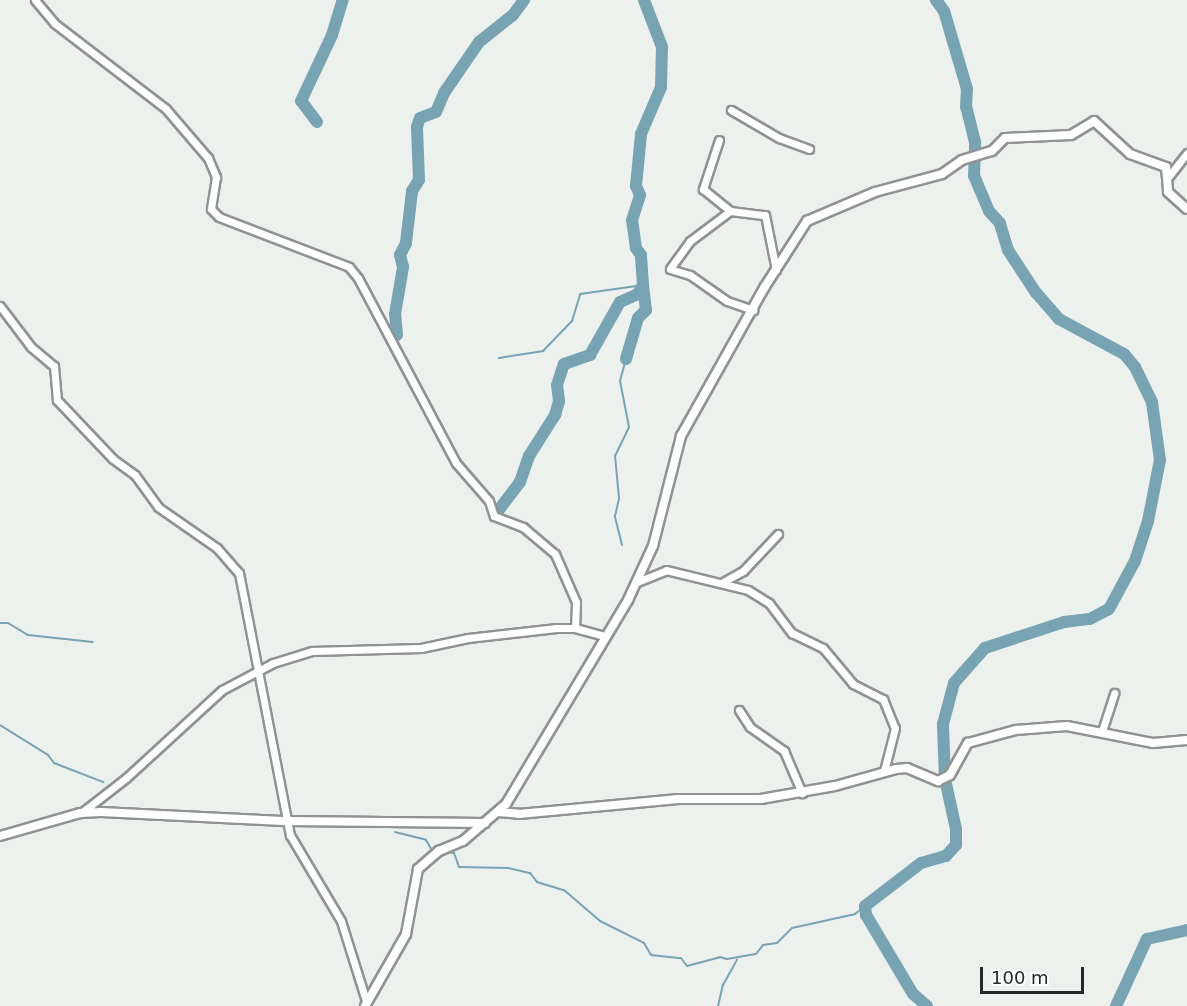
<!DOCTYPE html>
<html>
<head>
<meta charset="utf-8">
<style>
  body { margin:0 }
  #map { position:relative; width:1187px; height:1006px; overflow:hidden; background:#ecf1ee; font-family:"DejaVu Sans",sans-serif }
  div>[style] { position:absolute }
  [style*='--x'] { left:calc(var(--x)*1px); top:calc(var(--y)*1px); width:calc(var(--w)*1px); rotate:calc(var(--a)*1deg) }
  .stream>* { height:2px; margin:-1px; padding:0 1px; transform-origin:1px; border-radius:1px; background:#77a3b3 }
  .river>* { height:12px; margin:-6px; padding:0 6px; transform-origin:6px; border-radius:6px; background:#77a3b3 }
  .roads { filter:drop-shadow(2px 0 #8f9391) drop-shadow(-2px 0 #8f9391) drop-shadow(0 2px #8f9391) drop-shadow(0 -2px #8f9391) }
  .minor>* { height:7px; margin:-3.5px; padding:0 3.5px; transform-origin:3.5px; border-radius:3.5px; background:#fff }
  .tertiary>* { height:8px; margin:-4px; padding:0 4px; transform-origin:4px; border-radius:4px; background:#fff }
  span { translate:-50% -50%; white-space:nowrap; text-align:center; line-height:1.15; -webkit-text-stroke:4.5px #f9fefc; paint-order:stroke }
  .scale { position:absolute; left:980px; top:967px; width:104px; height:27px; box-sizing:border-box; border:3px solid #262726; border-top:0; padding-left:8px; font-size:18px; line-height:21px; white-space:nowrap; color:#262726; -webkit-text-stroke:4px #f9fefc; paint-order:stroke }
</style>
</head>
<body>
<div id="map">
  <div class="stream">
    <i style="--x:499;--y:358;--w:45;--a:-9"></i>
    <i style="--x:543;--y:351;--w:42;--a:-46"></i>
    <i style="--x:572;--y:321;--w:28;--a:-73"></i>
    <i style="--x:580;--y:294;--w:64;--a:-8.1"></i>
    <i style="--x:622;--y:545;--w:30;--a:-104"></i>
    <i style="--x:615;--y:516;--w:18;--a:-77"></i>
    <i style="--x:619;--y:498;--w:42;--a:-95.4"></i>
    <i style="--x:615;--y:456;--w:32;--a:-64"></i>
    <i style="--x:629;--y:427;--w:47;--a:-101.1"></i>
    <i style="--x:620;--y:381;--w:23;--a:-75"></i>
    <i style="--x:0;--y:623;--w:8;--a:0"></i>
    <i style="--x:8;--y:623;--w:23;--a:31"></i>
    <i style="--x:28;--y:635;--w:65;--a:6.1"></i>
    <i style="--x:0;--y:725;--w:57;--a:32"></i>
    <i style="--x:48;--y:755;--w:10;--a:53"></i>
    <i style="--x:54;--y:763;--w:53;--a:21.2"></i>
    <i style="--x:395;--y:832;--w:32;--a:14"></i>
    <i style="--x:426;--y:840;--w:14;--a:60"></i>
    <i style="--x:446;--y:852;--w:8;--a:7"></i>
    <i style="--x:454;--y:853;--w:15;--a:70"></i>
    <i style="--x:459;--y:867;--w:49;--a:1.2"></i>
    <i style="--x:508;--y:868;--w:23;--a:13"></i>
    <i style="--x:530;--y:873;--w:11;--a:52"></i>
    <i style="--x:537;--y:882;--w:28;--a:17"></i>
    <i style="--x:564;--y:890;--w:48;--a:40.7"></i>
    <i style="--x:600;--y:921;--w:49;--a:26.6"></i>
    <i style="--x:644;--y:943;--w:14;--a:60"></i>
    <i style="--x:651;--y:955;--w:30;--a:6"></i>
    <i style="--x:681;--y:958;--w:10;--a:53"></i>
    <i style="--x:687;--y:966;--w:34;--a:-15"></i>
    <i style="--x:720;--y:957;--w:7;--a:16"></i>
    <i style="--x:727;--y:959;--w:29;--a:-10"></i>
    <i style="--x:756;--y:954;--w:11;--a:-52"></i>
    <i style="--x:763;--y:945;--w:14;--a:-8"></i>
    <i style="--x:777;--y:943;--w:21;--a:-45"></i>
    <i style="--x:792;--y:928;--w:65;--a:-12.5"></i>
    <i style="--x:855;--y:914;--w:13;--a:-39"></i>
    <i style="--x:718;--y:1006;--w:22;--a:-77"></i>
    <i style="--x:723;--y:985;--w:29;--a:-61"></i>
  </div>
  <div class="river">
    <i style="--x:317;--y:122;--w:26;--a:-127"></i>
    <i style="--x:301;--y:101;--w:73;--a:-64.8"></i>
    <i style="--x:332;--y:35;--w:37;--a:-73"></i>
    <i style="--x:397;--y:335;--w:21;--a:-95"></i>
    <i style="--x:395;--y:314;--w:48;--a:-80.3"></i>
    <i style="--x:403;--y:267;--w:12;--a:-104"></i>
    <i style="--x:400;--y:255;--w:13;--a:-63"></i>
    <i style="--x:406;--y:243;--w:52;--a:-83.4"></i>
    <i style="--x:412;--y:191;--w:13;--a:-58"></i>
    <i style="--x:419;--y:180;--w:53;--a:-92.2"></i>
    <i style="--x:417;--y:127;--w:9;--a:-72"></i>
    <i style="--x:420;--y:118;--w:17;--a:-21"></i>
    <i style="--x:436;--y:112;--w:21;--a:-67"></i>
    <i style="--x:444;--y:93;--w:62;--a:-55.5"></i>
    <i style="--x:479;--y:42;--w:43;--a:-38.5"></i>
    <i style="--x:513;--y:15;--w:19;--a:-54"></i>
    <i style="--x:626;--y:359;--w:43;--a:-73.7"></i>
    <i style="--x:638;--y:318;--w:11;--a:-45"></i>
    <i style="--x:646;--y:310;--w:25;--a:-97"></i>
    <i style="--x:495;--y:515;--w:41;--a:-52.9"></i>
    <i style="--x:520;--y:482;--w:28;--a:-71"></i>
    <i style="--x:529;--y:456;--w:49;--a:-57.6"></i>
    <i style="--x:555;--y:415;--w:15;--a:-74"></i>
    <i style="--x:559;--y:401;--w:16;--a:-97"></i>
    <i style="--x:557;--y:385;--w:22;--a:-72"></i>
    <i style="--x:564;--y:364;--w:28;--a:-19"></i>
    <i style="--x:590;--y:355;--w:61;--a:-60.5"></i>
    <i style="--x:620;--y:302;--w:20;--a:-24"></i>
    <i style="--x:638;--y:294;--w:10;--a:-61"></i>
    <i style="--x:643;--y:285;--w:30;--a:-94"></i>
    <i style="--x:641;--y:255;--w:9;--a:-126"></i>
    <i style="--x:636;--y:248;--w:28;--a:-98"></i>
    <i style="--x:632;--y:220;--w:26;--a:-72"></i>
    <i style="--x:640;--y:195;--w:10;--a:-114"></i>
    <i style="--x:636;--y:186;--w:52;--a:-84.5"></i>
    <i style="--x:641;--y:134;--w:51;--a:-66.9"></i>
    <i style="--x:661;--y:87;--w:40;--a:-88.6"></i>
    <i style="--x:662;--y:47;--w:50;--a:-111"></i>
    <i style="--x:927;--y:1006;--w:18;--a:-139"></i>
    <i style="--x:913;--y:994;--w:92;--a:-120.7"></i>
    <i style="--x:866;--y:915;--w:9;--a:-96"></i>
    <i style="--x:865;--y:906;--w:71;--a:-37.5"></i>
    <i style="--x:921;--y:863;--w:26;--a:-16"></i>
    <i style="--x:946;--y:856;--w:15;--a:-48"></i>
    <i style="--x:956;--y:845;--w:16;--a:-90"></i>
    <i style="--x:956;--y:829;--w:51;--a:-102.4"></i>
    <i style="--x:945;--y:779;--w:55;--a:-92.1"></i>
    <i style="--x:943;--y:724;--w:42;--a:-75"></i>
    <i style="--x:954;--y:683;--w:47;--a:-48.5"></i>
    <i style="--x:985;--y:648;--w:83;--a:-18.2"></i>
    <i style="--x:1064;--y:622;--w:26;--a:-7"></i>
    <i style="--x:1090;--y:619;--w:21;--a:-28"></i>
    <i style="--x:1109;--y:609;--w:55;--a:-61.6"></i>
    <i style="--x:1135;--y:561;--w:42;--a:-72"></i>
    <i style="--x:1148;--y:521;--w:62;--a:-78.9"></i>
    <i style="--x:1160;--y:460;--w:59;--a:-97.9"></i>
    <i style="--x:1152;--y:402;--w:39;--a:-116"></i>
    <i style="--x:1135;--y:367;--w:17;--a:-130"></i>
    <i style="--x:1124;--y:354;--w:74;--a:-151.7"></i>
    <i style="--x:1059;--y:319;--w:35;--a:-131"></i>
    <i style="--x:1036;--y:293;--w:51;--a:-123.1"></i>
    <i style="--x:1008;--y:250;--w:28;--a:-107"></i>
    <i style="--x:1000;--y:223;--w:16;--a:-133"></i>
    <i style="--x:989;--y:211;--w:38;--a:-113"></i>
    <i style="--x:974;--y:176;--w:34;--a:-88"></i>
    <i style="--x:975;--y:142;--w:36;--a:-104"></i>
    <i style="--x:966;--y:107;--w:18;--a:-87"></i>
    <i style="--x:967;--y:89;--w:81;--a:-106.4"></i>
    <i style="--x:944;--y:11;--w:14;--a:-126"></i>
    <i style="--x:1116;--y:1006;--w:74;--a:-65.2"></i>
    <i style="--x:1147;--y:939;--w:41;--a:-12.7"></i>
  </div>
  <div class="roads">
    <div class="minor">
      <i style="--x:35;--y:0;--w:30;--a:50"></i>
      <i style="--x:54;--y:23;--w:141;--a:37.5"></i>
      <i style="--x:166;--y:109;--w:65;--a:49.4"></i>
      <i style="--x:208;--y:158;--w:21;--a:67"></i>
      <i style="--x:216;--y:177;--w:32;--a:99"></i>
      <i style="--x:211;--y:209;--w:11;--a:45"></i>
      <i style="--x:219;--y:217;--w:139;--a:21"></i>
      <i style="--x:349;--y:267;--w:14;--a:51"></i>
      <i style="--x:358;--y:278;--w:209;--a:62.1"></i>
      <i style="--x:456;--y:463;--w:50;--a:49"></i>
      <i style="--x:489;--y:501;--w:16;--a:72"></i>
      <i style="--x:494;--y:516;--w:31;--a:21"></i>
      <i style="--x:523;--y:527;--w:42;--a:40.2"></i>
      <i style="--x:555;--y:554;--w:52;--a:66.4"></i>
      <i style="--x:576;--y:602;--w:26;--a:92"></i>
      <i style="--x:731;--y:110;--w:56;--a:30.3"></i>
      <i style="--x:779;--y:138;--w:32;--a:20"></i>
      <i style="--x:719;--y:140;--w:52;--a:108.1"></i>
      <i style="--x:703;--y:189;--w:35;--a:39"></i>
      <i style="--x:730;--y:211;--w:35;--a:7"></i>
      <i style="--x:765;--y:215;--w:56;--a:78.7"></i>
      <i style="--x:1169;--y:176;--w:29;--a:-52"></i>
      <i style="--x:730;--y:211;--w:50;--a:143.1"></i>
      <i style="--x:690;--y:241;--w:34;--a:126"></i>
      <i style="--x:670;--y:269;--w:21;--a:17"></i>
      <i style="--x:690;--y:275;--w:45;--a:35.1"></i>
      <i style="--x:727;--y:301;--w:28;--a:19"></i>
      <i style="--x:0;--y:306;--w:51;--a:52.9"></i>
      <i style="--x:31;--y:347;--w:30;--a:40"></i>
      <i style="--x:54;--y:366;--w:34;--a:85"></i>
      <i style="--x:57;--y:400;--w:81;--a:46.5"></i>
      <i style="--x:113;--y:459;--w:27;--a:36"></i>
      <i style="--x:135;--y:475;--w:39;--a:54"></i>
      <i style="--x:158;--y:507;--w:72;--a:34.8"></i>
      <i style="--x:217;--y:548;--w:33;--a:49"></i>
      <i style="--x:239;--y:573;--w:267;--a:79"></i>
      <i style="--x:290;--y:835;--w:100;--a:59.3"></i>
      <i style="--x:341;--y:921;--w:84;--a:72.6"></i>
      <i style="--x:637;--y:582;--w:31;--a:-22"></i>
      <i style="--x:666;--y:570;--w:84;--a:13.7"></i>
      <i style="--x:748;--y:590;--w:25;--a:32"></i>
      <i style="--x:769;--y:603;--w:38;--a:53"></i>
      <i style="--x:792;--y:633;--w:34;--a:26"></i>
      <i style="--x:823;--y:648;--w:47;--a:50.2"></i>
      <i style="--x:853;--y:684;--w:34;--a:27"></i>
      <i style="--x:883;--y:699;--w:31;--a:68"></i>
      <i style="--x:895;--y:728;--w:44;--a:104.3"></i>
      <i style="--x:723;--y:582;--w:23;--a:-29"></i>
      <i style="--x:743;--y:571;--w:51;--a:-46.6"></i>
      <i style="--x:739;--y:710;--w:20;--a:57"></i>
      <i style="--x:750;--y:727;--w:42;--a:35.2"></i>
      <i style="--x:784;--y:751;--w:46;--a:66.8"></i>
      <i style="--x:1102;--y:731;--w:40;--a:-72"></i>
      <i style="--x:81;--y:813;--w:57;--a:-37.9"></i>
      <i style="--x:126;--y:778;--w:130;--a:-42.5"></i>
      <i style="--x:222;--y:690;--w:58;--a:-27.9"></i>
      <i style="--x:273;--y:663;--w:41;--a:-17.1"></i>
      <i style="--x:312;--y:651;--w:109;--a:-1.6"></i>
      <i style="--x:421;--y:648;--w:48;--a:-12"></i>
      <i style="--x:468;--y:638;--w:89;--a:-6.5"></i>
      <i style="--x:556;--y:628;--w:19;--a:0"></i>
      <i style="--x:575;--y:628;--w:31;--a:15"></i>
    </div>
    <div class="tertiary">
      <i style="--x:498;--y:812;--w:21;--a:5"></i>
      <i style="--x:519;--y:814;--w:160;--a:-5.4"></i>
      <i style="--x:678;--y:799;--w:83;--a:0"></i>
      <i style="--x:761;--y:799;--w:75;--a:-10"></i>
      <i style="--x:835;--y:786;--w:63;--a:-15.6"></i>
      <i style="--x:896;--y:769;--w:11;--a:-5"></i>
      <i style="--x:907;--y:768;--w:34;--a:23"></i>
      <i style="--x:938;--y:781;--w:13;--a:-27"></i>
      <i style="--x:950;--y:775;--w:37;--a:-61"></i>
      <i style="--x:968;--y:743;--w:50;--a:-15.2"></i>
      <i style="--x:1016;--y:730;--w:51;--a:-4.5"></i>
      <i style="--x:1067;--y:726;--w:88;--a:11.2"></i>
      <i style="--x:1153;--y:743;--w:34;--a:-5"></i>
      <i style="--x:0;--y:836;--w:83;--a:-16"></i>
      <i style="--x:80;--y:813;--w:21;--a:-3"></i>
      <i style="--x:101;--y:812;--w:187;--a:2.8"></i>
      <i style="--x:288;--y:821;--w:197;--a:0.6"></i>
      <i style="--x:365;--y:1006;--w:83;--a:-60.3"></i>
      <i style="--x:406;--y:934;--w:66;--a:-79.5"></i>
      <i style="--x:418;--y:869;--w:28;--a:-41"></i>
      <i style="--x:439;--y:851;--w:26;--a:-23"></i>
      <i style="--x:463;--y:841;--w:57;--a:-40.7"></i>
      <i style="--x:506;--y:804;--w:238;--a:-59.1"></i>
      <i style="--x:628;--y:600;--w:60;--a:-65.2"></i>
      <i style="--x:653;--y:546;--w:114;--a:-75.7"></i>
      <i style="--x:681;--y:436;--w:170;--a:-60.7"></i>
      <i style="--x:764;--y:288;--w:80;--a:-57.3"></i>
      <i style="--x:807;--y:221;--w:74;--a:-23.1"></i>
      <i style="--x:875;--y:192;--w:69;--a:-15"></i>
      <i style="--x:942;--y:174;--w:24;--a:-35"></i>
      <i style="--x:962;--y:160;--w:31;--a:-17"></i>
      <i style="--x:992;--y:151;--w:18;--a:-45"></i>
      <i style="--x:1005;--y:138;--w:66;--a:-2.6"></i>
      <i style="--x:1071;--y:135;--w:27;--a:-31"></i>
      <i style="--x:1094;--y:121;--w:49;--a:42.5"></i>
      <i style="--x:1130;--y:154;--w:38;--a:20"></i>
      <i style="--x:1166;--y:167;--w:25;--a:85"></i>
      <i style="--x:1168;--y:192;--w:25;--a:42"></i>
    </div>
  </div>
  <div class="scale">100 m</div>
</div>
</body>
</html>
